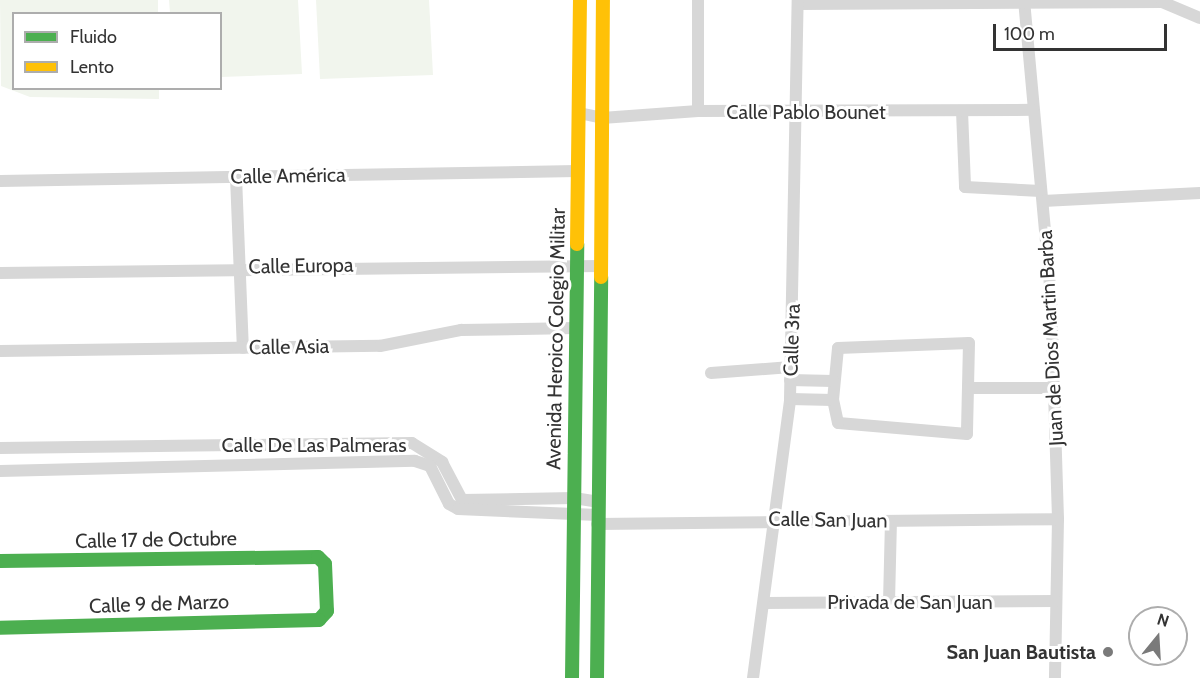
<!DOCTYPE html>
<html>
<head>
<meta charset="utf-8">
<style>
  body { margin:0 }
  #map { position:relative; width:1200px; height:678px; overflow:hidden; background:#fff; font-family:Cabin,sans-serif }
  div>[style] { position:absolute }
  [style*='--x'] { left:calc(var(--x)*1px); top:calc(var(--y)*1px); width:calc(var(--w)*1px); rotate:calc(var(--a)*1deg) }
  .green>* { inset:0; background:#f1f5ed }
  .street>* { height:12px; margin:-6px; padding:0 6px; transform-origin:6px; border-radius:6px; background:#d7d7d7 }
  .fast>* { height:14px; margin:-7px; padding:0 7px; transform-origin:7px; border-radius:7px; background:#4caf50 }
  .slow>* { height:14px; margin:-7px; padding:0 7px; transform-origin:7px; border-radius:7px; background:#ffc107 }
  .dots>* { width:16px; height:16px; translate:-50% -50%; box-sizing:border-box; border:3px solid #fff; border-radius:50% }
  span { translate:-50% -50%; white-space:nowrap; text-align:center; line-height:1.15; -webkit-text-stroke:6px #fff; paint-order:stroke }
  .street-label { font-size:20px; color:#333 }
  .poi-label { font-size:20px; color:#333; font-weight:700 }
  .right { translate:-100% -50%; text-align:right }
  .legend { position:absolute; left:12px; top:12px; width:210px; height:78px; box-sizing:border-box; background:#fff; border:2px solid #adadad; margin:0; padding:8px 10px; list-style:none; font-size:18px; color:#333 }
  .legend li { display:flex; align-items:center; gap:12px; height:30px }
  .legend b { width:30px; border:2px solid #adadad }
  .north { position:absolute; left:1128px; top:606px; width:60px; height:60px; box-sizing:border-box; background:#fff; border:2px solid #adadad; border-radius:50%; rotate:18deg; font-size:16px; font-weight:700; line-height:24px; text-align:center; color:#333 }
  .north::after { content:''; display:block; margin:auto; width:21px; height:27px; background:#7a7a7a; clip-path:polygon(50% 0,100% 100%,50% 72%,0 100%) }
  .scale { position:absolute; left:993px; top:24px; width:174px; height:27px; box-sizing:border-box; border:3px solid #333; border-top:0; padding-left:8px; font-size:18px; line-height:21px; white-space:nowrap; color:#333; -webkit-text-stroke:4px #fff; paint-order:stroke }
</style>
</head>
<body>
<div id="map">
  <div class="green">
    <i style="clip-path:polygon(0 0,158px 0,158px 13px,14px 14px,14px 88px,159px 89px,159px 99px,30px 97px,1px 86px)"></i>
    <i style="clip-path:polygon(169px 0,298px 0,302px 74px,221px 77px,220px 14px,170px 13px)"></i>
    <i style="clip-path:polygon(316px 0,429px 0,433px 75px,320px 79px)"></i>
  </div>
  <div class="street">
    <i style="--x:1024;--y:0;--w:297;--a:84.8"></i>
    <i style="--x:1051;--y:296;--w:223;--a:88.2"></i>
    <i style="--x:1058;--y:519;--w:159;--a:91.1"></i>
    <i style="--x:798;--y:4;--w:364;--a:-0.3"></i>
    <i style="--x:1162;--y:2;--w:41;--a:22.8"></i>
    <i style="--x:698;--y:111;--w:111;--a:-90"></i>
    <i style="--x:962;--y:111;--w:76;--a:87.7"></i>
    <i style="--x:965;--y:187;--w:76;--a:3"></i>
    <i style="--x:579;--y:113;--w:24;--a:12"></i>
    <i style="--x:602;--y:118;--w:96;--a:-4.2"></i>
    <i style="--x:698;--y:111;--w:335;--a:-0.2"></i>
    <i style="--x:236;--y:177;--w:171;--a:87.7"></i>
    <i style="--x:0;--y:181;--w:577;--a:-0.99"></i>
    <i style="--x:1043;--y:201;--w:157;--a:-2.9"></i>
    <i style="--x:0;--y:273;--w:601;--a:-0.67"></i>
    <i style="--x:969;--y:343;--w:91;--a:91.3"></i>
    <i style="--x:967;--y:434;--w:129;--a:-175.1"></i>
    <i style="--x:838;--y:423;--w:24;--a:-102"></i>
    <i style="--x:833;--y:400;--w:52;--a:-84.5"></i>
    <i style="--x:838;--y:348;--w:131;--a:-2.2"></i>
    <i style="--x:0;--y:351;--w:380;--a:-0.8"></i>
    <i style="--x:380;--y:346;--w:83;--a:-11.2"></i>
    <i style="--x:461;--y:330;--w:115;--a:-1"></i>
    <i style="--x:711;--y:373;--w:80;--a:-4.3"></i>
    <i style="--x:790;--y:380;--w:43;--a:1.3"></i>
    <i style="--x:968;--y:388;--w:86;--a:0"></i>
    <i style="--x:790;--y:399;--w:43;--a:1.3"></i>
    <i style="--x:0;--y:448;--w:412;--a:-0.7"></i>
    <i style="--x:412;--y:443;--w:36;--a:32"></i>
    <i style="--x:442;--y:462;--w:43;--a:62.2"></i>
    <i style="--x:462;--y:500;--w:112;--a:-1"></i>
    <i style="--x:574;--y:498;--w:24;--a:9"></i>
    <i style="--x:0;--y:471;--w:415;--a:-1.4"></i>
    <i style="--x:415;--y:461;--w:16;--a:18"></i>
    <i style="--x:430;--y:466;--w:42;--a:63.4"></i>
    <i style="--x:449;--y:504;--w:10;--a:29"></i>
    <i style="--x:458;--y:509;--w:140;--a:2.5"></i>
    <i style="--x:597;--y:524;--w:461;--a:-0.6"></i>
    <i style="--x:889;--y:602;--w:81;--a:-88.6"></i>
    <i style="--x:764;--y:603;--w:292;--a:-0.4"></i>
    <i style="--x:753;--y:678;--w:281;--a:-82.4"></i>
    <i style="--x:790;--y:399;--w:399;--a:-88.9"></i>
  </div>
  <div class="fast">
    <i style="--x:0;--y:561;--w:318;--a:-0.7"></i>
    <i style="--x:318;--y:557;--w:10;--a:45"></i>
    <i style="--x:325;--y:564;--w:47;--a:87.6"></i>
    <i style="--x:327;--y:611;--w:12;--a:132"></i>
    <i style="--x:319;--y:620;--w:319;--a:178.6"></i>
    <i style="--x:572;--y:678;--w:434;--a:-89.3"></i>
    <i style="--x:597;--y:678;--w:401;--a:-89.4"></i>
  </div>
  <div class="slow">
    <i style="--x:577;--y:244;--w:244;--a:-89.3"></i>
    <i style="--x:601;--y:277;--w:277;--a:-89.6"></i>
  </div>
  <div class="dots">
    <i style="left:1108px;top:652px;background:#7a7a7a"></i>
  </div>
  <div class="street-label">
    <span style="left:806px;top:112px">Calle Pablo Bounet</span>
    <span style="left:288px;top:176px;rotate:-1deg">Calle América</span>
    <span style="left:301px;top:266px;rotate:-1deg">Calle Europa</span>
    <span style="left:1051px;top:338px;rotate:-93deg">Juan de Dios Martin Barba</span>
    <span style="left:556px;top:339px;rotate:-89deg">Avenida Heroico Colegio Militar</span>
    <span style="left:792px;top:340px;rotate:-88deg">Calle 3ra</span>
    <span style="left:289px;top:347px;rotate:-1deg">Calle Asia</span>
    <span style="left:314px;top:445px">Calle De Las Palmeras</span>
    <span style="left:828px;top:520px;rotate:1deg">Calle San Juan</span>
    <span style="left:156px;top:540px;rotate:-1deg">Calle 17 de Octubre</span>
    <span style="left:910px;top:602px">Privada de San Juan</span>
    <span style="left:159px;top:604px;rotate:-2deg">Calle 9 de Marzo</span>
  </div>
  <div class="poi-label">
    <span class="right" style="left:1096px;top:652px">San Juan Bautista</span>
  </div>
  <ul class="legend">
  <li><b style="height:8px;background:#4caf50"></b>Fluido</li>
  <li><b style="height:8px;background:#ffc107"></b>Lento</li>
  </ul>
  <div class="north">N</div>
  <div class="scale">100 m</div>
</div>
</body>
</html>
